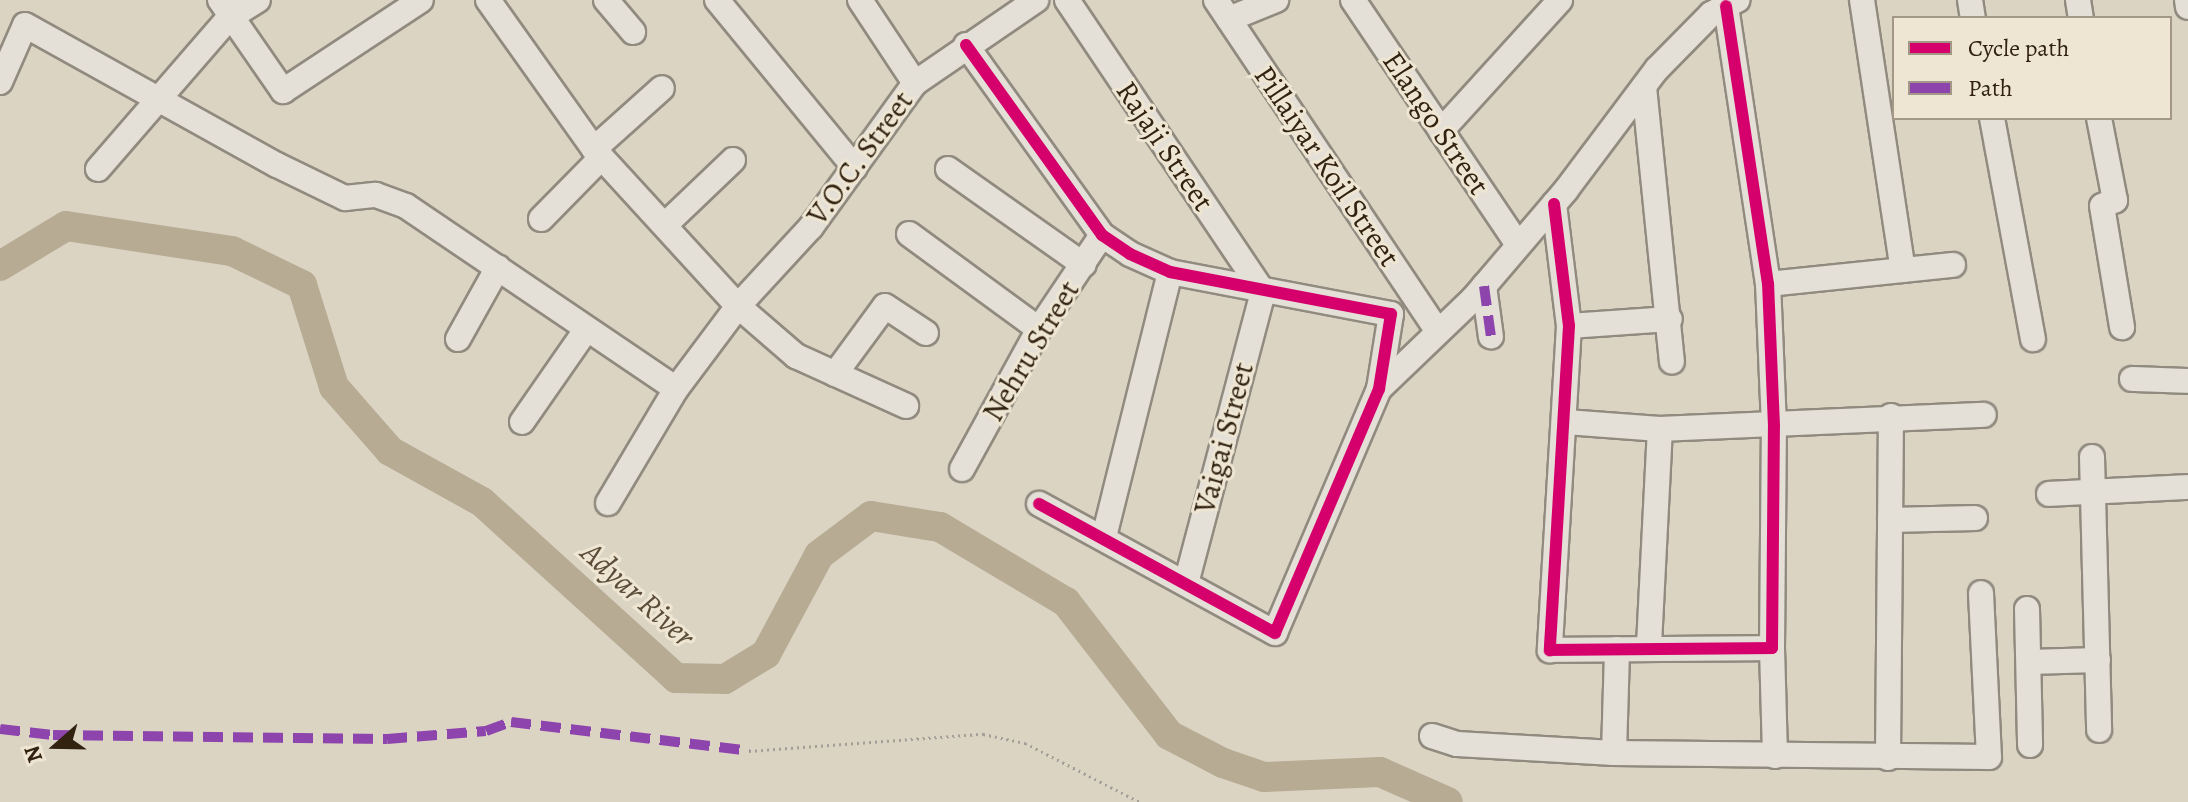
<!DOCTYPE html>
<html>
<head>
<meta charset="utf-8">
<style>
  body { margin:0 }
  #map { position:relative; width:2188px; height:802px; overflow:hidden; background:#dbd4c3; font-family:Alegreya,serif }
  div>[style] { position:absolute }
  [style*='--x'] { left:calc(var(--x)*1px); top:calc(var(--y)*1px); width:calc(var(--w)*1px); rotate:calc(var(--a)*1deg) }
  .river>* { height:30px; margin:-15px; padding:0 15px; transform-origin:15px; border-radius:15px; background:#b7ab94 }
  .path>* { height:3px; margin-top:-1.5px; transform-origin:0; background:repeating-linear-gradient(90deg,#a39e97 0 2px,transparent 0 6px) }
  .roads { filter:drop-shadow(2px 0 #908a7f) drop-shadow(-2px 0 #908a7f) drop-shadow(0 2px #908a7f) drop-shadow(0 -2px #908a7f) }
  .minor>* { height:24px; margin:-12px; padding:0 12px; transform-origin:12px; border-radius:12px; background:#e4e0d7 }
  .quiet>* { height:10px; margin-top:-5px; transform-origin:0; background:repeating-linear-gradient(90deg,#8e44ad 0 20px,transparent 0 30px) }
  .cycleway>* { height:12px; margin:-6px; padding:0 6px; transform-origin:6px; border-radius:6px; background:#d6006c }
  span { translate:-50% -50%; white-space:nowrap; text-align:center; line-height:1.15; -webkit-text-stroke:6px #eee6d2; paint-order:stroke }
  .street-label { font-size:30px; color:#322311 }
  .water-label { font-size:32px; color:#5b4d38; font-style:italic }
  .legend { position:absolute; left:1892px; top:16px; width:280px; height:104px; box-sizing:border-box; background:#eee6d2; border:2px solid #a39885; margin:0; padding:10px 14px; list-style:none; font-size:24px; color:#322311 }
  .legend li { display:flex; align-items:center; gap:16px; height:40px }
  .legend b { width:40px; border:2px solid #a39885 }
  .north { position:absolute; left:16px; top:706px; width:80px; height:80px; -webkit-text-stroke:6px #eee6d2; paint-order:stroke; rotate:250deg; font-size:22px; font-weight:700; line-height:32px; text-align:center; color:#322311 }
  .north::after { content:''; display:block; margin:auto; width:28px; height:36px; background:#322311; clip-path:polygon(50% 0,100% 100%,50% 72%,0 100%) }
</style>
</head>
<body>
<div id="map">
  <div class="river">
    <i style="--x:0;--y:266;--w:77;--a:-31.2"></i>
    <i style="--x:66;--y:226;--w:168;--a:8.6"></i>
    <i style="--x:232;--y:251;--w:78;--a:25.9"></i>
    <i style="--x:302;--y:285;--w:107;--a:72.6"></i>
    <i style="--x:334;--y:387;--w:85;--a:48.8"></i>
    <i style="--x:390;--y:451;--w:105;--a:29"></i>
    <i style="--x:482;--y:502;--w:262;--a:42.2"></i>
    <i style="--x:676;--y:678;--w:49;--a:1.2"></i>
    <i style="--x:725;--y:679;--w:48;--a:-31.4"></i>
    <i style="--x:766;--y:654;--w:112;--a:-61.8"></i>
    <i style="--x:819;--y:555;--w:65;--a:-36.9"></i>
    <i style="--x:871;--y:516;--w:70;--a:9.1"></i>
    <i style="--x:940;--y:527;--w:147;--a:30.8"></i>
    <i style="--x:1066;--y:602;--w:168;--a:52.2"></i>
    <i style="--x:1169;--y:735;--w:61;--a:27.4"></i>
    <i style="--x:1223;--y:763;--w:43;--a:18.9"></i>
    <i style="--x:1264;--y:777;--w:116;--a:-2.5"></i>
    <i style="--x:1380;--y:772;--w:74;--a:23.8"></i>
  </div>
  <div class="path">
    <i style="--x:749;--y:751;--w:235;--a:-4.2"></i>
    <i style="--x:983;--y:734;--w:43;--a:12.1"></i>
    <i style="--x:1025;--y:743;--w:129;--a:27.2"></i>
  </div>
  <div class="roads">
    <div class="minor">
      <i style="--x:220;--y:0;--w:111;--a:55.3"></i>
      <i style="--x:283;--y:91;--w:165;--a:-33.4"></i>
      <i style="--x:488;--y:0;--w:183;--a:54.6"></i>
      <i style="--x:594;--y:149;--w:213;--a:47.5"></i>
      <i style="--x:738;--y:306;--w:77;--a:40.8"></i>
      <i style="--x:796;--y:356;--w:121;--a:24.4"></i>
      <i style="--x:606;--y:0;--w:42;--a:49.8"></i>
      <i style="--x:717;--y:0;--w:217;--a:50.6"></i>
      <i style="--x:860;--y:0;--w:100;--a:56.5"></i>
      <i style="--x:1067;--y:0;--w:352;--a:56.1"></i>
      <i style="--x:1263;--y:292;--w:301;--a:104.8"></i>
      <i style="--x:1216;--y:0;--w:399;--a:56.2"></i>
      <i style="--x:1353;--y:0;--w:295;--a:56"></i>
      <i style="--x:1862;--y:0;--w:273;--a:81.4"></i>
      <i style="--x:1970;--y:0;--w:18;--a:81"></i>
      <i style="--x:2078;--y:0;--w:18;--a:81"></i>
      <i style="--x:2187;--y:0;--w:7;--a:82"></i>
      <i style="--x:1229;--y:19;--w:51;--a:-22"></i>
      <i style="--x:966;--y:45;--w:234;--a:54.4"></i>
      <i style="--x:1102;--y:235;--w:34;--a:34"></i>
      <i style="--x:1130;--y:254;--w:44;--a:24.2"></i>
      <i style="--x:1170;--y:272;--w:225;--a:10.8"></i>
      <i style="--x:1391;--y:314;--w:76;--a:99.1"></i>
      <i style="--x:1379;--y:389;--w:265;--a:113.1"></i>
      <i style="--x:1275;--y:633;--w:269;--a:-151.3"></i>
      <i style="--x:0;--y:82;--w:62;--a:-66.3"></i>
      <i style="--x:25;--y:25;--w:288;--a:29.1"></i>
      <i style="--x:277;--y:165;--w:76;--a:25.9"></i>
      <i style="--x:345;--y:198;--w:31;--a:-6"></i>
      <i style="--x:376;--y:195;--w:32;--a:20"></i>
      <i style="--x:406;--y:206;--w:326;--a:34.1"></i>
      <i style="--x:1644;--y:87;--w:276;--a:84.2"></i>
      <i style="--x:1992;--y:118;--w:225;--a:79.5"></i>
      <i style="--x:2099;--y:118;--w:84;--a:79"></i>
      <i style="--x:2115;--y:200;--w:14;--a:155"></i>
      <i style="--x:2102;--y:206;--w:123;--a:80.6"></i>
      <i style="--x:1441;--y:131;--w:177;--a:-47.7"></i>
      <i style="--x:594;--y:149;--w:91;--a:-41.9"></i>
      <i style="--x:98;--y:169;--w:200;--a:-49.1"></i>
      <i style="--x:229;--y:18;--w:34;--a:-32"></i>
      <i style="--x:948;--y:169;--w:166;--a:35.2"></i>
      <i style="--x:1554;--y:204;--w:123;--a:83"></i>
      <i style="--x:1569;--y:326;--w:325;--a:93.4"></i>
      <i style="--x:1550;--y:650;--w:222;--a:-0.5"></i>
      <i style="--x:1772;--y:648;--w:222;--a:-89.5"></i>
      <i style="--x:1774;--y:426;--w:142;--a:-92.4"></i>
      <i style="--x:1768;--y:284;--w:281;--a:-98.6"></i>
      <i style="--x:541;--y:219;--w:86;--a:-45.5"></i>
      <i style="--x:665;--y:225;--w:94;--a:-43.7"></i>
      <i style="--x:909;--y:234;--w:161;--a:36.2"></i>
      <i style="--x:1768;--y:284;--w:186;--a:-5.9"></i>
      <i style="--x:1484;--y:286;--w:51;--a:82.2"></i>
      <i style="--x:1569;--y:326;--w:101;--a:-4"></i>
      <i style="--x:458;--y:339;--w:82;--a:-60.9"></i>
      <i style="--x:835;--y:374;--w:84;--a:-53.7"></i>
      <i style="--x:885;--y:306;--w:49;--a:33.4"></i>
      <i style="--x:2132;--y:379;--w:56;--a:2"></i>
      <i style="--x:1379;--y:389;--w:130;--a:-43.8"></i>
      <i style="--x:1473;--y:299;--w:143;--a:-49.5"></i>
      <i style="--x:1566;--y:190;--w:151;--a:-53.1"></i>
      <i style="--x:1657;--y:69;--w:77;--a:-45.5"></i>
      <i style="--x:1711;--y:14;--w:30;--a:-28"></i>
      <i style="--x:522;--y:422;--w:112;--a:-55.2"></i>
      <i style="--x:1566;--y:422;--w:94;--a:4.3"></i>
      <i style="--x:1660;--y:429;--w:324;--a:-2.5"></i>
      <i style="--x:2092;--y:457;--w:273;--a:88.5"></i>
      <i style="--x:962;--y:469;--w:160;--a:-61.2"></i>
      <i style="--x:1039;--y:329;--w:113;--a:-56.2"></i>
      <i style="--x:2049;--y:494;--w:139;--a:-2.9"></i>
      <i style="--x:608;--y:503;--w:133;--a:-59.2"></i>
      <i style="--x:676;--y:389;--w:104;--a:-53.2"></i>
      <i style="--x:738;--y:306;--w:108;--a:-47.3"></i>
      <i style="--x:811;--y:227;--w:178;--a:-54.2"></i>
      <i style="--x:915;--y:83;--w:147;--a:-34.4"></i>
      <i style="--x:1890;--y:520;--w:85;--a:-1.3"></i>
      <i style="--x:1104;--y:537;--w:273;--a:-76"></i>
      <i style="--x:2027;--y:609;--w:136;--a:88.7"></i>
      <i style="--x:1649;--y:645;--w:216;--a:-87.1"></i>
      <i style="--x:1772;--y:648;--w:108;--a:88.4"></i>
      <i style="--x:2029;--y:662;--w:69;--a:-1.7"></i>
      <i style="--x:1432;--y:736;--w:26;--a:18"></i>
      <i style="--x:1457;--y:744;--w:157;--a:3.3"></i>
      <i style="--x:1614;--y:753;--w:375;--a:0.6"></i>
      <i style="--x:1989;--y:757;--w:164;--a:-92.8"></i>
      <i style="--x:1614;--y:753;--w:104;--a:-88.3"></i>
      <i style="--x:1888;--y:758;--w:342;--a:-89.5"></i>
    </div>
  </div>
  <div class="quiet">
    <i style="--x:1484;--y:286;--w:51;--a:82.2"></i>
    <i style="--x:0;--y:729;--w:53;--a:6.5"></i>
    <i style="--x:53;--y:735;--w:334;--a:0.7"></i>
    <i style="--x:387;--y:739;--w:99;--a:-4.6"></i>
    <i style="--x:486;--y:731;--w:27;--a:-20"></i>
    <i style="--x:511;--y:722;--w:240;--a:6.9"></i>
  </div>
  <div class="cycleway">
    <i style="--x:966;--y:45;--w:234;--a:54.4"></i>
    <i style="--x:1102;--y:235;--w:34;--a:34"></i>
    <i style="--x:1130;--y:254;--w:44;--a:24.2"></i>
    <i style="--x:1170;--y:272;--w:225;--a:10.8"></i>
    <i style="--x:1391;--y:314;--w:76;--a:99.1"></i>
    <i style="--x:1379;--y:389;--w:265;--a:113.1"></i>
    <i style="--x:1275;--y:633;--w:269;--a:-151.3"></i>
    <i style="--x:1554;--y:204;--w:123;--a:83"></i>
    <i style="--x:1569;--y:326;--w:325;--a:93.4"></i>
    <i style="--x:1550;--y:650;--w:222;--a:-0.5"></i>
    <i style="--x:1772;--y:648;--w:222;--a:-89.5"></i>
    <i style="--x:1774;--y:426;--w:142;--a:-92.4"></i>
    <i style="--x:1768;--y:284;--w:281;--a:-98.6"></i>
  </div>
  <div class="street-label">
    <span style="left:1436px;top:123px;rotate:56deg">Elango Street</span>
    <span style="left:1165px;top:146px;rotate:56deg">Rajaji Street</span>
    <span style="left:860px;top:158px;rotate:-54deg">V.O.C. Street</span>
    <span style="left:1327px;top:166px;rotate:56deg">Pillaiyar Koil Street</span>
    <span style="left:1031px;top:351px;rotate:-59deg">Nehru Street</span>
    <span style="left:1224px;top:438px;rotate:-75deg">Vaigai Street</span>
  </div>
  <div class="water-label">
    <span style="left:638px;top:594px;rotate:42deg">Adyar River</span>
  </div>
  <ul class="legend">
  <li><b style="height:10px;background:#d6006c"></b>Cycle path</li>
  <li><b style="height:10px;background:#8e44ad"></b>Path</li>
  </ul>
  <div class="north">N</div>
</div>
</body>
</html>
